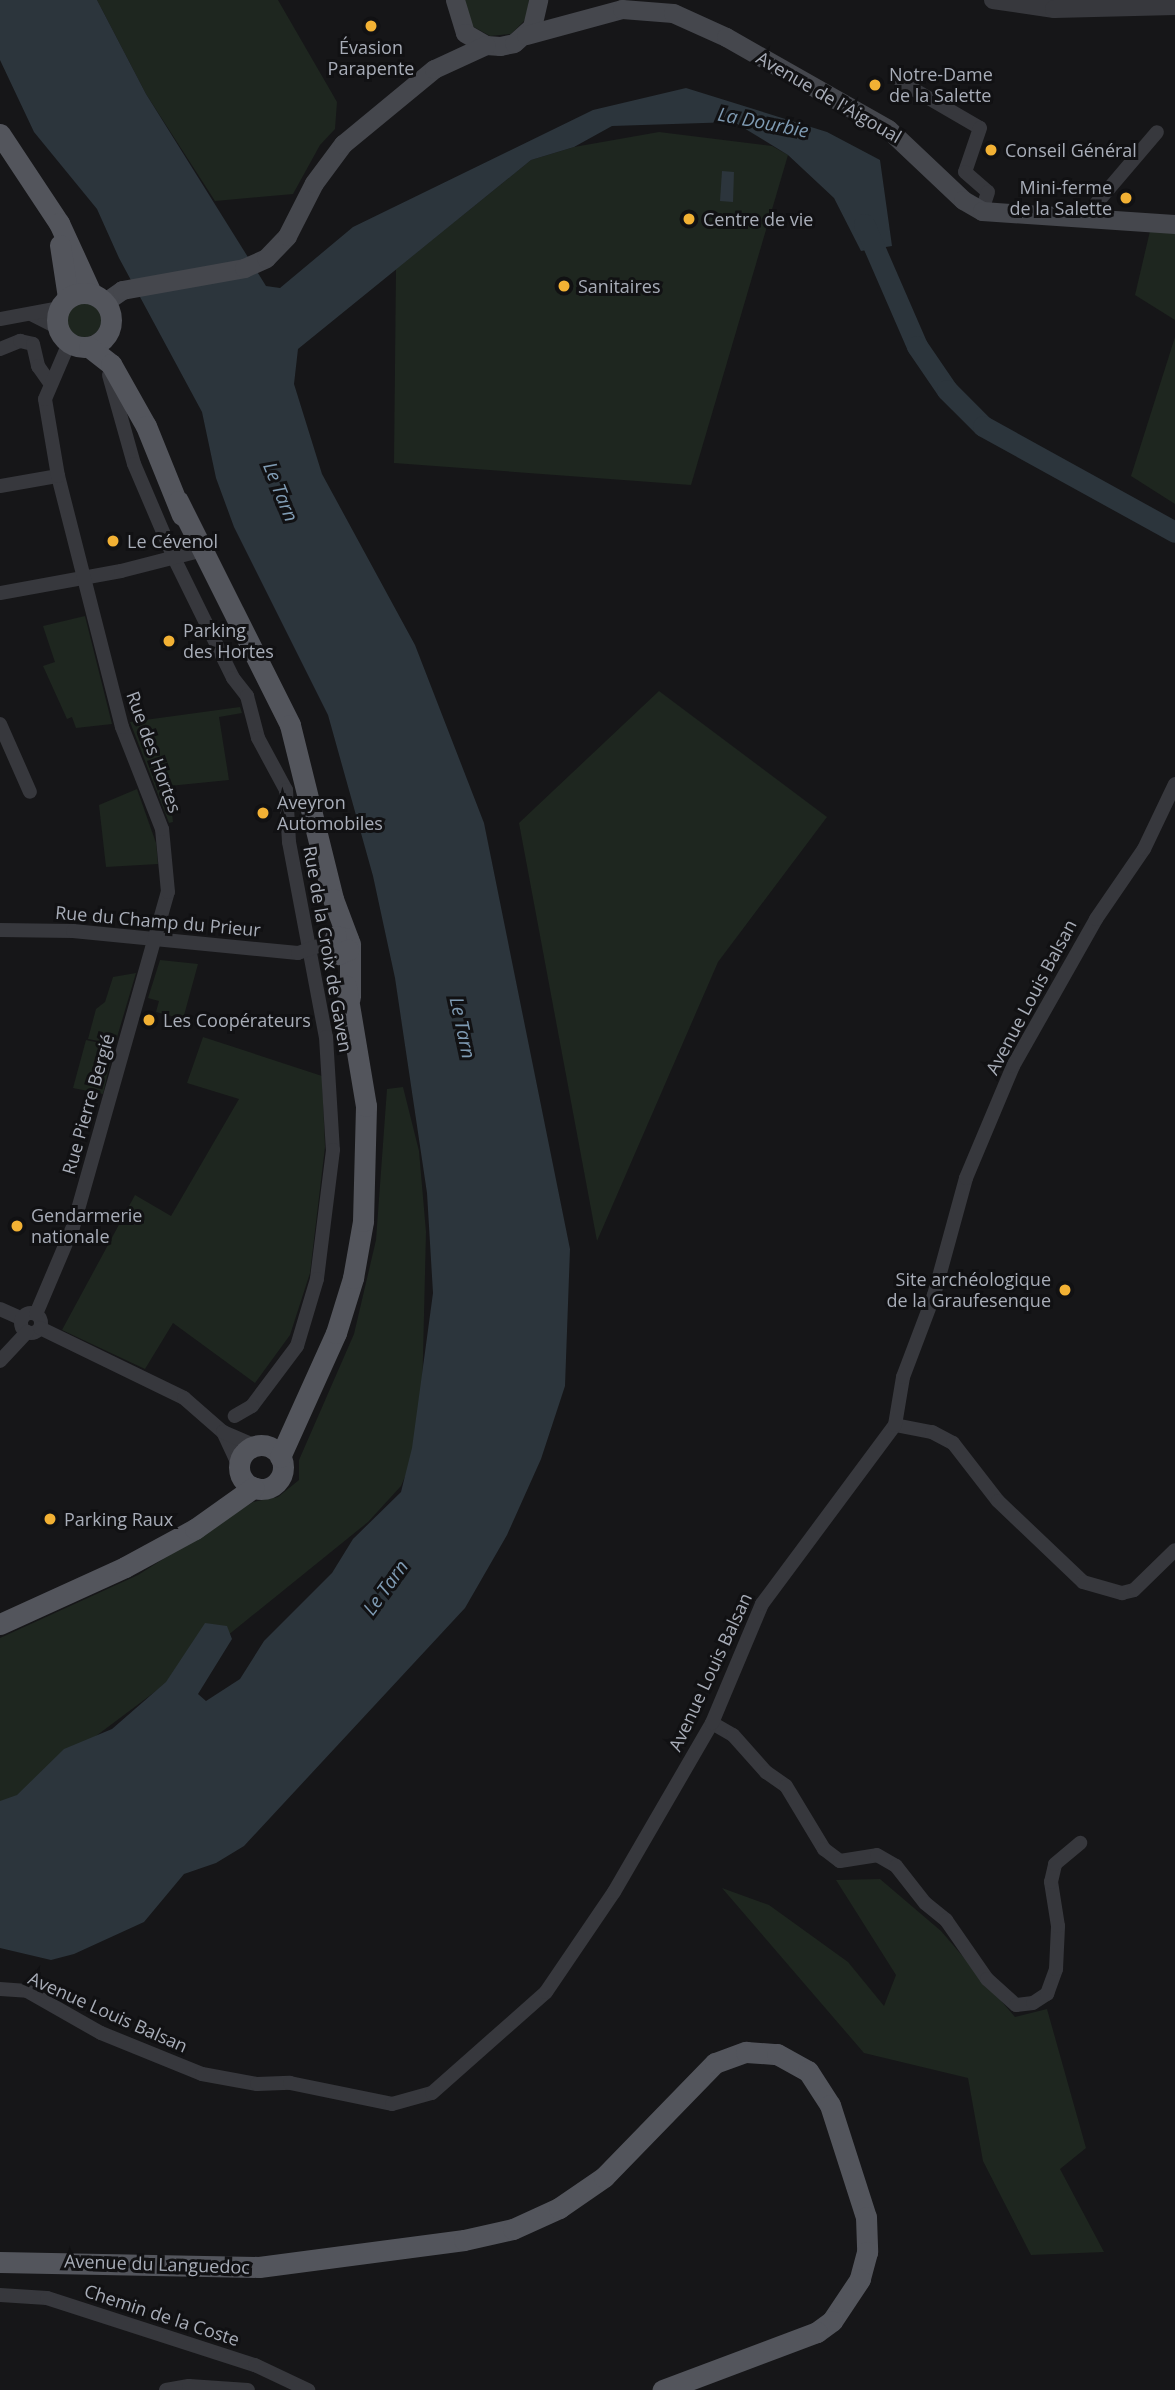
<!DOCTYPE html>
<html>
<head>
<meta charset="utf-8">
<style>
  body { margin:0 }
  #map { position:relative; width:1175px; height:2390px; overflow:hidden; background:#161618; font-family:"Open Sans",sans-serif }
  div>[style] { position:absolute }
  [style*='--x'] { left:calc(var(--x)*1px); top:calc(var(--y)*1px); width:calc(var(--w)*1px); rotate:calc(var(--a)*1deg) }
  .green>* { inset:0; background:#1e261f }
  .round { border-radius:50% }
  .water>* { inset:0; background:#2c353c }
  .river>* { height:21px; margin:-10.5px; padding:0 10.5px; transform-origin:10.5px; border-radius:10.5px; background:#2c353c }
  .minor>* { height:14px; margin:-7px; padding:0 7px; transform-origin:7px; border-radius:7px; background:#37383d }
  .minor>.ring { margin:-7px; padding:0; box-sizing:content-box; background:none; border:14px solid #37383d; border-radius:50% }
  .tertiary>* { height:18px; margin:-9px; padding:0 9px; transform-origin:9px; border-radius:9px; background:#37383d }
  .secondary>* { height:19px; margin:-9.5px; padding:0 9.5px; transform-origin:9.5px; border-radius:9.5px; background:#45474d }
  .primary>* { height:21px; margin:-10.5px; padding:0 10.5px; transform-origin:10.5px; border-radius:10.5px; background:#53555c }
  .primary>.ring { margin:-10.5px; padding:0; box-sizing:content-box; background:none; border:21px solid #53555c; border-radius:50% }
  .dots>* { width:19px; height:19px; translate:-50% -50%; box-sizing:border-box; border:4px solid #111113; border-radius:50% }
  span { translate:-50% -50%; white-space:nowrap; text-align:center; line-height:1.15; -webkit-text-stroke:6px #111113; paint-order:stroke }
  .poi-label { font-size:18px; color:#a8adb8 }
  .left { translate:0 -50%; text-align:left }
  .right { translate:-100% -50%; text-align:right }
  .street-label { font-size:18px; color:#a8adb8 }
  .water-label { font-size:19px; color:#7f9bb3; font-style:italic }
</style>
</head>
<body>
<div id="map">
  <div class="green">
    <i style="clip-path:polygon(97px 0,278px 0,337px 102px,335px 129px,320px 145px,293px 194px,215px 201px,146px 94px)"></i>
    <i style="clip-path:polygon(464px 0,529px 0,526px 19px,511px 34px,490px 36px,472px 26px)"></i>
    <i style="clip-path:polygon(659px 132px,772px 146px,788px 155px,691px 485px,394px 463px,396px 269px,531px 160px,574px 147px)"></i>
    <i style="clip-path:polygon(1150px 231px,1175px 233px,1175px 320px,1135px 295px)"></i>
    <i class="round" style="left:66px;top:301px;width:36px;height:36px"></i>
    <i style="clip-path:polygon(1175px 337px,1175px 504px,1131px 476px)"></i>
    <i style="clip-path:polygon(85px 616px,112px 724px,76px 728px,72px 717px,67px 719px,43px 666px,55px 662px,43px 626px)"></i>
    <i style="clip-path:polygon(659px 691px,827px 817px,718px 962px,597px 1241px,519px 823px)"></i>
    <i style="clip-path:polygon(240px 707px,242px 713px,219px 717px,229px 780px,169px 786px,173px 822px,169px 823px,130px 722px)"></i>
    <i style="clip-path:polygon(137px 789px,156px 843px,158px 864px,106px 867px,99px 805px)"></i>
    <i style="clip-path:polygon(160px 960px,198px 964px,183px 1019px,156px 1012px,159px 1001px,148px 998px)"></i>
    <i style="clip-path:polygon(136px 973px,115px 1044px,88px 1039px,96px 1009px,105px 1002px,113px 977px)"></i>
    <i style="clip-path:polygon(203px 1037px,322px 1076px,325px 1147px,310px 1273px,290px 1335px,255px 1383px,173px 1323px,145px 1369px,62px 1330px,135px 1195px,171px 1216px,239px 1099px,187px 1083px)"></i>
    <i style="clip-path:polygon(86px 1040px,114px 1046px,103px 1094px,73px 1088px)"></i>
    <i style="clip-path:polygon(403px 1087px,419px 1151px,426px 1232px,421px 1439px,401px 1486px,368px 1522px,196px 1661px,0 1808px,0 1638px,138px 1575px,253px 1502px,278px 1497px,299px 1480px,299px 1460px,354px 1334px,376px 1240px,387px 1089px)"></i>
    <i style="clip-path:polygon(880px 1879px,941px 1931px,1015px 2017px,1047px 2009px,1086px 2148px,1060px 2169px,1104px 2252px,1031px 2255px,983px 2161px,968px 2078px,864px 2053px,722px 1888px,769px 1905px,848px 1962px,884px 2006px,896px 1975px,836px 1880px)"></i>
  </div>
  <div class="water">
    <i style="clip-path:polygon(0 0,97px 0,146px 94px,266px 286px,280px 288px,353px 227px,593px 110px,686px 88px,827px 132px,880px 160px,892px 246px,861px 251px,834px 198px,788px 155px,734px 122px,612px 126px,574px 147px,531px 160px,298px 349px,294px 384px,322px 474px,415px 645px,484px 823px,570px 1249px,565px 1386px,541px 1459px,507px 1535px,465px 1608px,244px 1846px,216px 1863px,184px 1874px,144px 1922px,74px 1954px,51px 1960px,0 1948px,0 1801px,17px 1795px,64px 1749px,112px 1729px,166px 1682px,205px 1623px,227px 1626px,232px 1639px,198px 1694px,206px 1701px,240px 1679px,264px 1641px,332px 1573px,353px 1539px,401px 1492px,412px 1448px,433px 1293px,427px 1193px,395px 978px,373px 876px,328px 715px,234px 527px,216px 478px,202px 412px,119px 258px,97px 209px,34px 132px,0 60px)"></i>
    <i style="clip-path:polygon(722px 171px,734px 172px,733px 202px,720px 201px)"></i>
  </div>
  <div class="river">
    <i style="--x:864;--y:224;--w:133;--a:66.5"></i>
    <i style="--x:917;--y:346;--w:53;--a:55.7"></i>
    <i style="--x:947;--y:390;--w:51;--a:45"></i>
    <i style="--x:983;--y:426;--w:219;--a:28.9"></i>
  </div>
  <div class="minor">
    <i style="--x:901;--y:82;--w:91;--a:30.2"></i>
    <i style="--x:980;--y:128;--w:46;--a:108.8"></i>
    <i style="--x:965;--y:172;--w:30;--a:41"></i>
    <i style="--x:988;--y:192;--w:20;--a:108"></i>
    <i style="--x:1083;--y:219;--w:114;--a:-49.6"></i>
    <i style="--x:31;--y:314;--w:30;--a:27"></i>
    <i style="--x:0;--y:319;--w:61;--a:-10.4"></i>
    <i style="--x:0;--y:349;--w:22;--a:-22"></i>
    <i style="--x:20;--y:341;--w:13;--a:13"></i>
    <i style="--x:33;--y:344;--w:23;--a:77"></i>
    <i style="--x:38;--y:366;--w:19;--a:55"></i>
    <i style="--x:109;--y:375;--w:92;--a:74.3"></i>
    <i style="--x:134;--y:464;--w:102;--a:66.9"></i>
    <i style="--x:174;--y:558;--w:134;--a:63.8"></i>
    <i style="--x:233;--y:678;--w:23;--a:52"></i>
    <i style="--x:247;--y:696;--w:43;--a:75.3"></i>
    <i style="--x:258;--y:738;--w:59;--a:61.7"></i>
    <i style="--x:286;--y:790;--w:52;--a:86.7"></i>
    <i style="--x:289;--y:842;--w:198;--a:79.3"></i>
    <i style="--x:326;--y:1037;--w:113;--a:86.5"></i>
    <i style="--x:333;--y:1150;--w:130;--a:97.1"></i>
    <i style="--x:317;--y:1279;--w:70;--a:106.6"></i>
    <i style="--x:297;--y:1346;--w:75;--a:126.9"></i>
    <i style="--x:252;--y:1406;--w:20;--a:150"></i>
    <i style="--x:0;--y:486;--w:59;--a:-9.8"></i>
    <i style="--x:0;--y:593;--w:123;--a:-10.3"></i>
    <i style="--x:121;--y:571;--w:81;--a:-14.4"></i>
    <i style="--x:0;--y:724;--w:74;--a:66.2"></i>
    <i style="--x:0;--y:930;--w:73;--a:0.8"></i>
    <i style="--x:73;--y:931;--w:226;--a:5.6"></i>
    <i style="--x:298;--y:953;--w:21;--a:-19"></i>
    <i style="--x:0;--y:1309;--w:24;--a:24"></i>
    <i class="ring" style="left:21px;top:1313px;width:6px;height:6px"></i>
    <i style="--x:36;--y:1314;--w:95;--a:-67"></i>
    <i style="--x:73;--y:1227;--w:348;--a:-74.2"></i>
    <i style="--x:168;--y:892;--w:63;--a:-95.4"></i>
    <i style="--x:162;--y:829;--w:110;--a:-111.4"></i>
    <i style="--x:122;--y:727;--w:259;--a:-104.3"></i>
    <i style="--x:58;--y:476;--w:78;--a:-99.6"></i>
    <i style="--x:45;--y:399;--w:61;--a:-66.8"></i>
    <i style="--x:40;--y:1328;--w:160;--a:25.9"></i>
    <i style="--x:184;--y:1398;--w:52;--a:41.1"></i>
    <i style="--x:0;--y:1361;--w:40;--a:-47"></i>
    <i style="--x:895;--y:1425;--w:38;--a:11"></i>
    <i style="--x:932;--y:1432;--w:24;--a:28"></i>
    <i style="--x:953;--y:1443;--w:73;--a:52.2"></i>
    <i style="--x:998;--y:1501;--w:117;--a:43.6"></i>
    <i style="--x:1083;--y:1582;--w:41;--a:15.8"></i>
    <i style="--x:1122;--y:1593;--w:12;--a:-14"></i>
    <i style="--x:1134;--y:1590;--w:57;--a:-44.3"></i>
    <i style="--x:239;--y:1466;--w:38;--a:-115"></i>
    <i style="--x:223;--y:1432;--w:36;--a:23"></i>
    <i style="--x:712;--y:1723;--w:24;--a:30"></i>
    <i style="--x:733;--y:1735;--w:50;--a:48.3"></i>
    <i style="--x:766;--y:1772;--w:24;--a:35"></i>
    <i style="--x:786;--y:1786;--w:74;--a:58.9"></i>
    <i style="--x:824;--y:1849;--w:20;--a:37"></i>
    <i style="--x:840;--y:1861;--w:37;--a:-9"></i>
    <i style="--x:877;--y:1855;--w:22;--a:30"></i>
    <i style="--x:896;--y:1866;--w:47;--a:51.9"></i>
    <i style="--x:925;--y:1903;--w:27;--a:39"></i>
    <i style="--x:946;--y:1920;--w:72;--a:55.2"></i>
    <i style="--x:987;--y:1979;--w:39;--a:42"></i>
    <i style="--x:1016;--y:2005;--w:17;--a:-7"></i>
    <i style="--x:1033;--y:2003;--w:17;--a:-33"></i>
    <i style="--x:1047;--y:1994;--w:27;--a:-70"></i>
    <i style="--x:1056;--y:1969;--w:43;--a:-87.3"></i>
    <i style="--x:1058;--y:1926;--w:45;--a:-99"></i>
    <i style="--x:1051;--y:1882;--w:18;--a:-77"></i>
    <i style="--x:1055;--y:1864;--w:33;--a:-40"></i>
    <i style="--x:0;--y:1989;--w:27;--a:4"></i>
    <i style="--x:27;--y:1991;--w:85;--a:29.6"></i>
    <i style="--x:101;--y:2033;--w:109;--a:22.1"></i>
    <i style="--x:202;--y:2074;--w:56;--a:10.3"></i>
    <i style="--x:257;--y:2084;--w:33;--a:-2"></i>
    <i style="--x:290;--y:2083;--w:104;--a:11.6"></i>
    <i style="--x:392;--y:2104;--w:41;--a:-15.4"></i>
    <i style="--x:432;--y:2093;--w:152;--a:-41.5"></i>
    <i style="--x:546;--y:1992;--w:121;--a:-55.8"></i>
    <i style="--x:614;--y:1892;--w:195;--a:-59.9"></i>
    <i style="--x:712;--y:1723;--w:129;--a:-67.2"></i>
    <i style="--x:762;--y:1604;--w:223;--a:-53.4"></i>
    <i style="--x:895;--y:1425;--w:49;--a:-80.5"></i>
    <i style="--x:903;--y:1377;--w:88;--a:-69.3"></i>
    <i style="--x:934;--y:1295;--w:121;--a:-74.7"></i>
    <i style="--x:966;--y:1178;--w:121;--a:-67.2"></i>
    <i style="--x:1013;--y:1066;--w:169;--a:-60.5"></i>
    <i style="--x:1096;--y:919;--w:85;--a:-55.6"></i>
    <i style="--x:1144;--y:849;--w:72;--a:-64.5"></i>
    <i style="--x:0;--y:2295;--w:47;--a:3.7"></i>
    <i style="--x:47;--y:2298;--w:219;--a:17.9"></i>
    <i style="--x:255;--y:2365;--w:59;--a:25.3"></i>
    <i style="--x:166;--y:2390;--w:23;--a:-10"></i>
    <i style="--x:189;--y:2386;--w:59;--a:3.9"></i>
  </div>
  <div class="tertiary">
    <i style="--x:993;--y:0;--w:62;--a:8.4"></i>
    <i style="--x:1054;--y:9;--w:121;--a:-1.4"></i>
  </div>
  <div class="secondary">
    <i style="--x:455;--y:0;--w:34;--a:73"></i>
    <i style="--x:465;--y:33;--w:24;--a:30"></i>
    <i style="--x:486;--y:45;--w:14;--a:4"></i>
    <i style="--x:500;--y:46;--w:14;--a:-12"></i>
    <i style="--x:514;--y:43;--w:24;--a:-42"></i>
    <i style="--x:532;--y:27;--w:28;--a:-77"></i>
    <i style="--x:526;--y:35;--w:99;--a:-15.2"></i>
    <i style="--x:622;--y:9;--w:51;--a:4.5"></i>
    <i style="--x:673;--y:13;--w:58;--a:24.4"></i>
    <i style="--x:726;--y:37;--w:186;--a:29.6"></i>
    <i style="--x:888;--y:129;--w:103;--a:43.4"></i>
    <i style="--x:963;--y:200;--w:22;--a:30"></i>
    <i style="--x:982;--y:211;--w:193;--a:3.9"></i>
    <i style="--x:105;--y:302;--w:21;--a:-35"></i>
    <i style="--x:122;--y:290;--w:124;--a:-10.2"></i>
    <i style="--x:244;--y:268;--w:24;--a:-24"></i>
    <i style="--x:266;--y:258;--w:30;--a:-46"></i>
    <i style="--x:287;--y:236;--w:59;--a:-63"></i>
    <i style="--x:314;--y:183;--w:49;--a:-53.4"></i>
    <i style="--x:343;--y:144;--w:118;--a:-39.5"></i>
    <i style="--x:434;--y:69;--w:57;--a:-24.8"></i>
  </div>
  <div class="primary">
    <i style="--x:0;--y:134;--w:107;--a:56.5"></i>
    <i style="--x:59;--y:223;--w:77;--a:65.4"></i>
    <i style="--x:60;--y:245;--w:53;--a:81.3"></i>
    <i class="ring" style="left:57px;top:293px;width:33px;height:33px"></i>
    <i style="--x:89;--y:347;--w:28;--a:38"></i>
    <i style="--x:111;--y:364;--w:71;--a:60.6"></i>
    <i style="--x:146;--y:426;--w:96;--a:68"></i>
    <i style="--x:178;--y:501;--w:250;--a:63.4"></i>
    <i style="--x:290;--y:725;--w:179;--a:76.1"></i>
    <i style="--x:333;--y:899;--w:48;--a:69.3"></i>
    <i style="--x:350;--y:944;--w:53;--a:90"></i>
    <i style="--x:348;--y:939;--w:12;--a:-166"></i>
    <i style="--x:336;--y:936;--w:11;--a:117"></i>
    <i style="--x:331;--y:946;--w:11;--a:49"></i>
    <i style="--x:338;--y:954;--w:11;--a:-22"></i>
    <i class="ring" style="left:239px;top:1445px;width:23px;height:23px"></i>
    <i style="--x:280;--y:1457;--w:136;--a:-65.7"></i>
    <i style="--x:336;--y:1333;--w:58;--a:-72.8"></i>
    <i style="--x:353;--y:1278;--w:58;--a:-80"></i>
    <i style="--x:363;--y:1221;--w:115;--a:-88.5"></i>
    <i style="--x:366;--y:1106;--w:122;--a:-99.5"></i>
    <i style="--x:0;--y:1624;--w:137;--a:-24.5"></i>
    <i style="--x:125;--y:1567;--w:80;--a:-28.5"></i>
    <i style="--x:195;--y:1529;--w:72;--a:-35.4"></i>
    <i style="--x:0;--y:2262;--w:259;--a:1.1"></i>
    <i style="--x:259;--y:2267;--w:207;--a:-7.5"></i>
    <i style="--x:464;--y:2240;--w:50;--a:-12.7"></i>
    <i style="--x:513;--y:2229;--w:51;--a:-24.5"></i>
    <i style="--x:559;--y:2208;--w:55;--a:-34.6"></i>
    <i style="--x:604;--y:2177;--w:159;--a:-45.8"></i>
    <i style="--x:715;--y:2063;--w:33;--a:-20"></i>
    <i style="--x:746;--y:2052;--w:31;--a:4"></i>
    <i style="--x:777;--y:2054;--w:35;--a:29"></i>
    <i style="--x:808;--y:2071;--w:40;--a:57.1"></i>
    <i style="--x:830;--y:2105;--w:118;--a:72.2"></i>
    <i style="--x:866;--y:2217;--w:35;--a:88"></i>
    <i style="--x:867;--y:2252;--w:28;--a:105"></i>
    <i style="--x:860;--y:2279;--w:50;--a:123.7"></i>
    <i style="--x:832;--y:2321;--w:19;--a:144"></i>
    <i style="--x:817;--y:2332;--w:165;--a:159.4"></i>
  </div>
  <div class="dots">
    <i style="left:371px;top:26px;background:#f2b134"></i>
    <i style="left:875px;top:85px;background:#f2b134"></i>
    <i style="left:991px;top:150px;background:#f2b134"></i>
    <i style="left:1126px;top:198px;background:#f2b134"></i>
    <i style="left:689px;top:219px;background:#f2b134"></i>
    <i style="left:564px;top:286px;background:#f2b134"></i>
    <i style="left:113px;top:541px;background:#f2b134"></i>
    <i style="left:169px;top:641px;background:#f2b134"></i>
    <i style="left:263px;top:813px;background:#f2b134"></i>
    <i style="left:149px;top:1020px;background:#f2b134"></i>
    <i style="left:17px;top:1226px;background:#f2b134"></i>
    <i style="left:1065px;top:1290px;background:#f2b134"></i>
    <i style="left:50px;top:1519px;background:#f2b134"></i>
  </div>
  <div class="poi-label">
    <span style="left:371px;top:58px">Évasion<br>Parapente</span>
    <span class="left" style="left:889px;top:85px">Notre-Dame<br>de la Salette</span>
    <span class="left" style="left:1005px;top:150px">Conseil Général</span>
    <span class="right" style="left:1112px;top:198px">Mini-ferme<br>de la Salette</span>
    <span class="left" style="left:703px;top:219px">Centre de vie</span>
    <span class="left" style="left:578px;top:286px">Sanitaires</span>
    <span class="left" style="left:127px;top:541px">Le Cévenol</span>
    <span class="left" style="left:183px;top:641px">Parking<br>des Hortes</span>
    <span class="left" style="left:277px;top:813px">Aveyron<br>Automobiles</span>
    <span class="left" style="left:163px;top:1020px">Les Coopérateurs</span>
    <span class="left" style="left:31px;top:1226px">Gendarmerie<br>nationale</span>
    <span class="right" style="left:1051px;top:1290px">Site archéologique<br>de la Graufesenque</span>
    <span class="left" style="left:64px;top:1519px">Parking Raux</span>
  </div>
  <div class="street-label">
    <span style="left:829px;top:97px;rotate:30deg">Avenue de l'Aigoual</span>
    <span style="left:154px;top:752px;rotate:70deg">Rue des Hortes</span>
    <span style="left:158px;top:921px;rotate:5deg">Rue du Champ du Prieur</span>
    <span style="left:328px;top:949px;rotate:80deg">Rue de la Croix de Gaven</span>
    <span style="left:1031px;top:997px;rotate:-62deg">Avenue Louis Balsan</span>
    <span style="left:88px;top:1104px;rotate:-74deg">Rue Pierre Bergié</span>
    <span style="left:710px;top:1672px;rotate:-65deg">Avenue Louis Balsan</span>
    <span style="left:108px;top:2012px;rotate:24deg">Avenue Louis Balsan</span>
    <span style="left:157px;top:2264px;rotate:2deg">Avenue du Languedoc</span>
    <span style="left:162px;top:2315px;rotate:18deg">Chemin de la Coste</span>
  </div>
  <div class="water-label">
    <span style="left:763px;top:123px;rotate:11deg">La Dourbie</span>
    <span style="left:280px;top:492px;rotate:68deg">Le Tarn</span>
    <span style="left:462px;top:1028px;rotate:78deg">Le Tarn</span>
    <span style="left:386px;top:1588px;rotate:-54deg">Le Tarn</span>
  </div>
</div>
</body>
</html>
